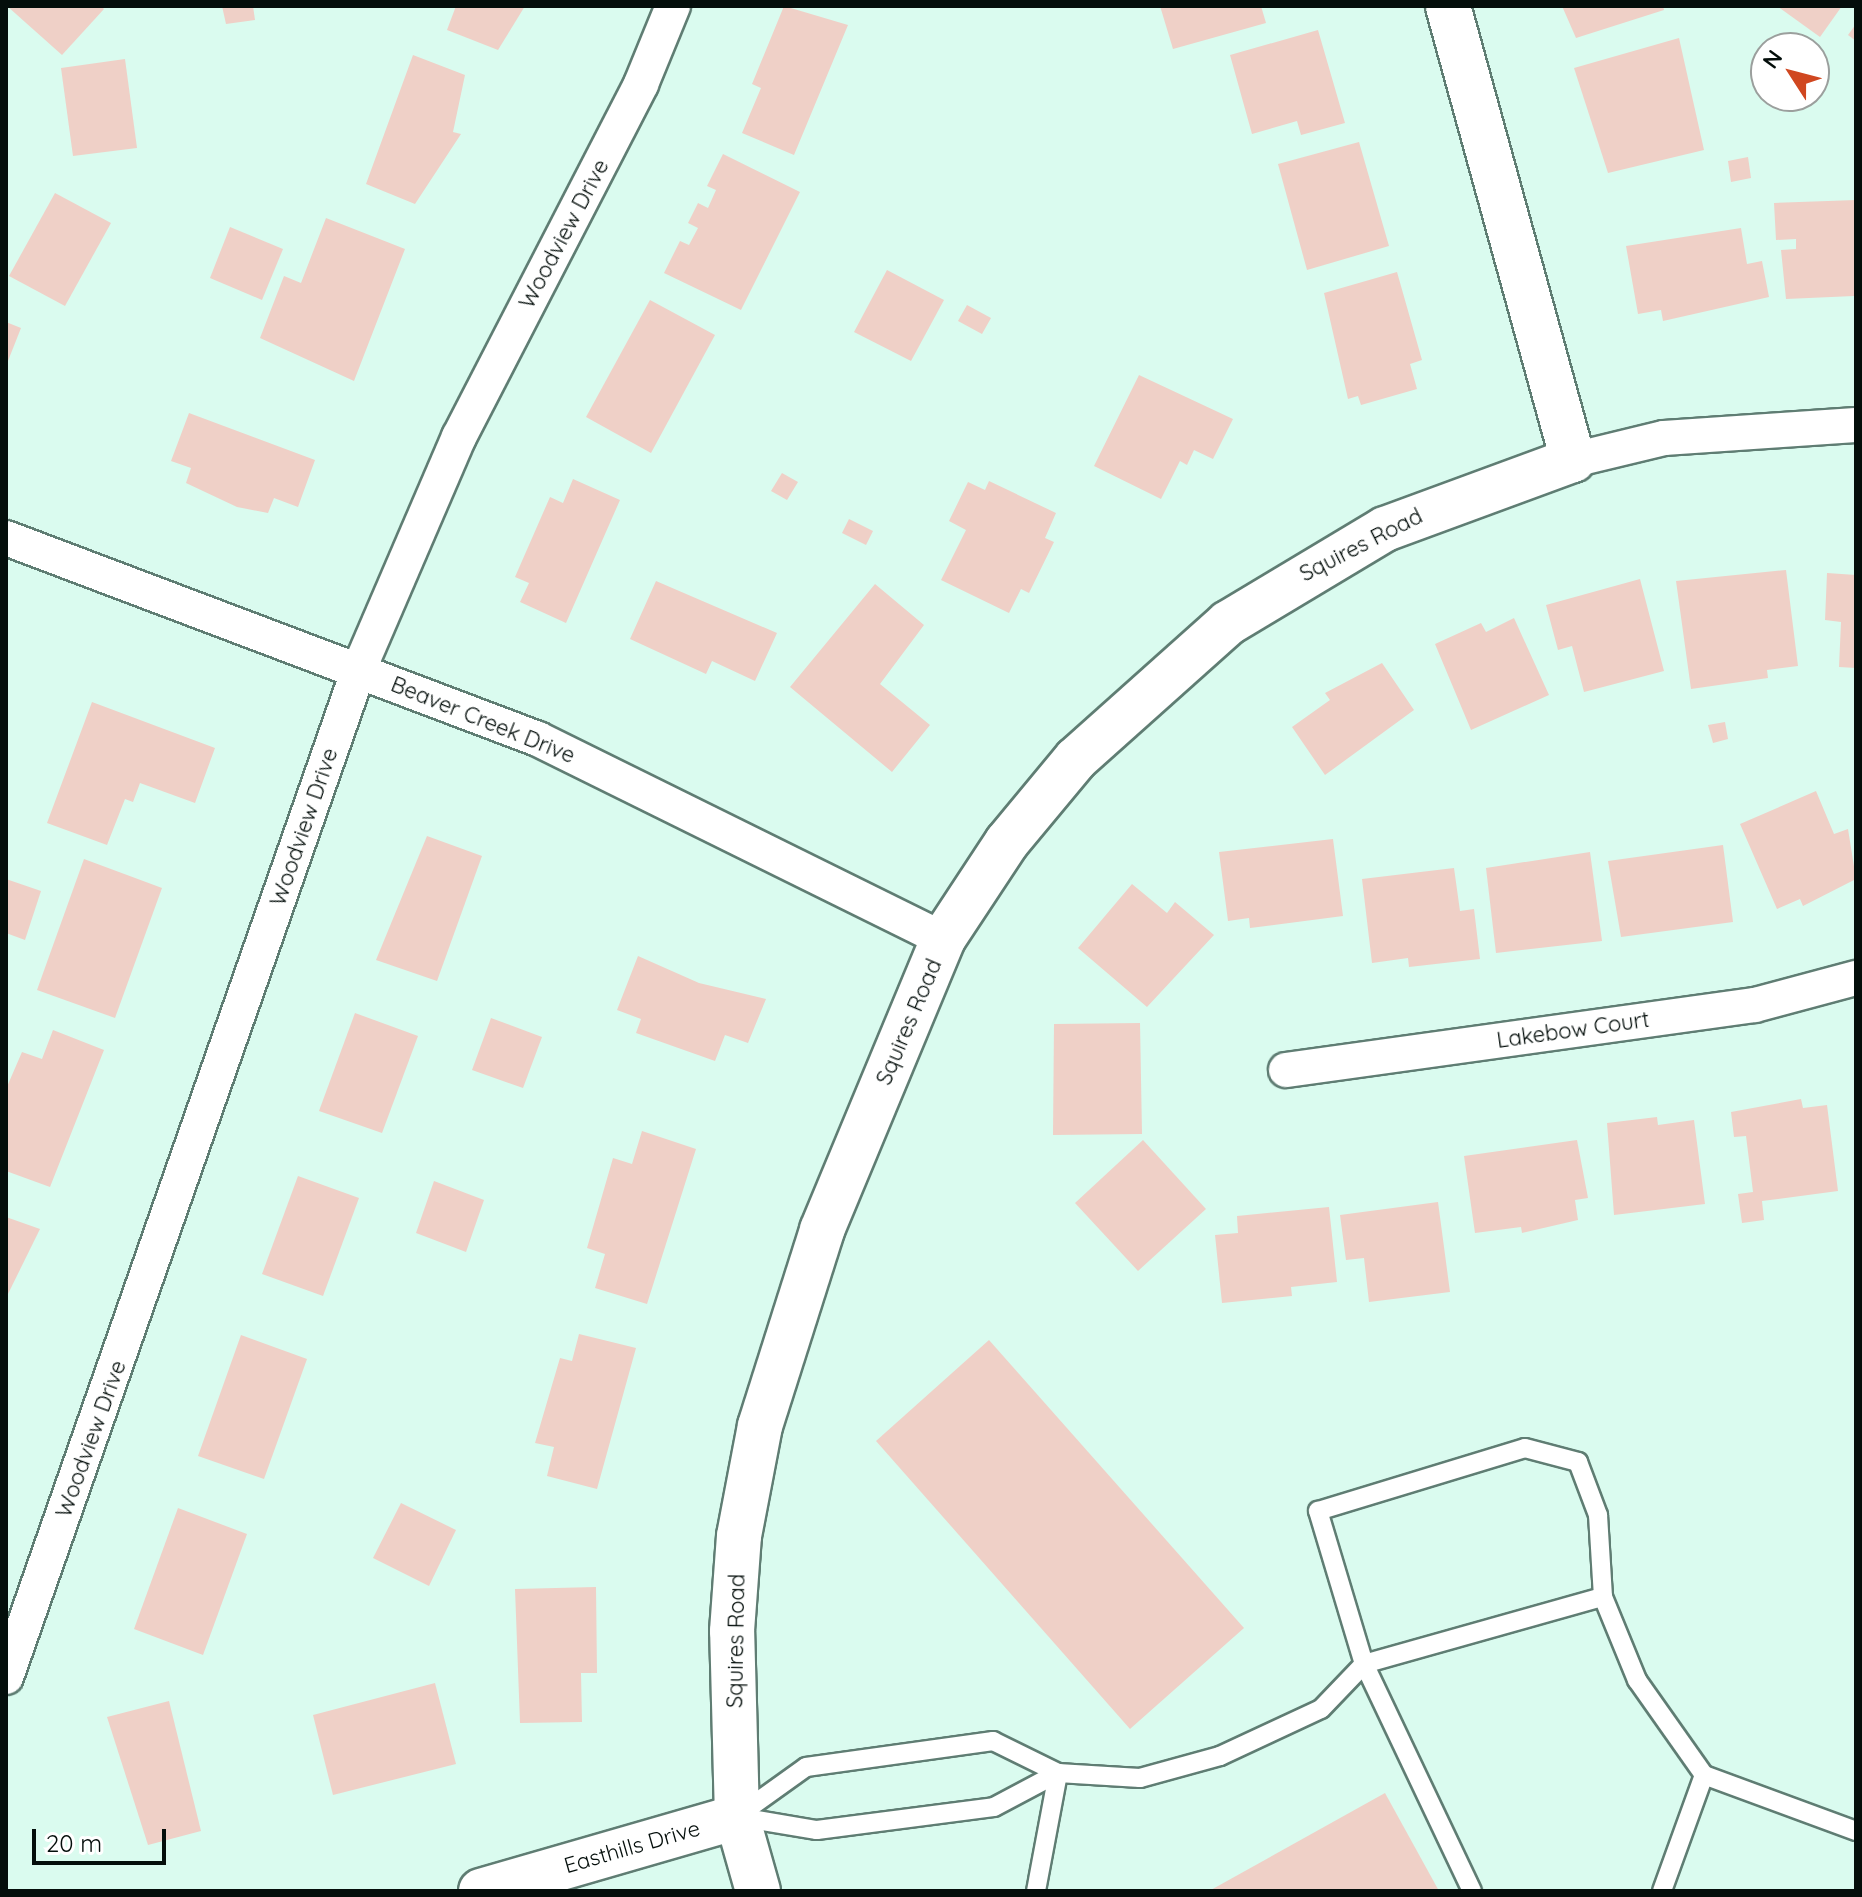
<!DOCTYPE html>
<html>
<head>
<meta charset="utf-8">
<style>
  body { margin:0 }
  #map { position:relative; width:1862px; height:1897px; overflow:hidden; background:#dafbef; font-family:Quicksand,sans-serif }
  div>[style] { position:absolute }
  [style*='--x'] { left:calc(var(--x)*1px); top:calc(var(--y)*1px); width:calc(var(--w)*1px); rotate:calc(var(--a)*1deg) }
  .building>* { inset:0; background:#efd0c7 }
  .roads { filter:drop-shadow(2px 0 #5f7d73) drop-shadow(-2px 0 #5f7d73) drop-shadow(0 2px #5f7d73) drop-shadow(0 -2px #5f7d73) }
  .lane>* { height:18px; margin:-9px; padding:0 9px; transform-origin:9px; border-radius:9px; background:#fff }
  .street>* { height:34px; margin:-17px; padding:0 17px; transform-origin:17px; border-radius:17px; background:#fff }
  .secondary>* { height:44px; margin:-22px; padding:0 22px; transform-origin:22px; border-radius:22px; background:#fff }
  span { translate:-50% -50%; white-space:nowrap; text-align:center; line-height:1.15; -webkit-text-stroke:6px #fff; paint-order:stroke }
  .street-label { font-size:22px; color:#040e0b }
  .frame { position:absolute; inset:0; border:8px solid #040e0b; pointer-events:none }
  .north { position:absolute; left:1750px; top:32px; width:80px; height:80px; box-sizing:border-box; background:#fff; border:2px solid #9b9f9d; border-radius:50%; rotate:306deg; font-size:22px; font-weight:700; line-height:32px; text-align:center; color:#040e0b }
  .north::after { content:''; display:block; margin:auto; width:28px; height:36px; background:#d04720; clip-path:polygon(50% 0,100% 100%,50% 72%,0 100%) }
  .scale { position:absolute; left:32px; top:1829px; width:134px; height:36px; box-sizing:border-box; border:4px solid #040e0b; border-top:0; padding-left:10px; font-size:24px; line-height:28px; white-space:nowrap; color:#040e0b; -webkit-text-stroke:6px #fff; paint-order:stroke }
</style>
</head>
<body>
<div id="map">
  <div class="building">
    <i style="clip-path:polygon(7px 6px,101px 6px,104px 9px,62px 55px)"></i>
    <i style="clip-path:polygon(222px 6px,253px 6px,255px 20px,226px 24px)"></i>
    <i style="clip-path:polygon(456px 6px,525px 6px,498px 50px,447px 30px)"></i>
    <i style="clip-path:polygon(784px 6px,848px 25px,794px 155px,742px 133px,761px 88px,752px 84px)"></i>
    <i style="clip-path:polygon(1160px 6px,1261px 6px,1266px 23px,1173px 49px)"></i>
    <i style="clip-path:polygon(1562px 6px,1663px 6px,1664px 10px,1576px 38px)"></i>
    <i style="clip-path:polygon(1777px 6px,1842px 6px,1820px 37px)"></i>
    <i style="clip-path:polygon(1856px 24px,1856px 41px,1848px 35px)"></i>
    <i style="clip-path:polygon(1318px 30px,1345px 123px,1301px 135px,1297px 121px,1252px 134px,1230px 55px)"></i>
    <i style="clip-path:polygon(1679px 38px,1704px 150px,1608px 173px,1574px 68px)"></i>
    <i style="clip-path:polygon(413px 55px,465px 75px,453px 132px,461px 134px,415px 204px,366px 184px)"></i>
    <i style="clip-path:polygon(125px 59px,137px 148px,73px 156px,61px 68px)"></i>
    <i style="clip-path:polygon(1359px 142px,1389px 246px,1307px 270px,1278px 164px)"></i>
    <i style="clip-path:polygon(723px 154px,800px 192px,741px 310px,664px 273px,680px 241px,689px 245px,698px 228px,688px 223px,698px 203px,708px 208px,716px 190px,707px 186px)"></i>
    <i style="clip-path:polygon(1748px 157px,1751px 178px,1731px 182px,1728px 161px)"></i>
    <i style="clip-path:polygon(55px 193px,111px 223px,65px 306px,9px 276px)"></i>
    <i style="clip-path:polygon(1856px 200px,1854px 296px,1786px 299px,1781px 250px,1796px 249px,1796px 239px,1776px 240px,1774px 203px)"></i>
    <i style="clip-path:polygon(326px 218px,405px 249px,354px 381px,260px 338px,284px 276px,301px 283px)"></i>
    <i style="clip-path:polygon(230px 227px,283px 249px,262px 300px,210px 278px)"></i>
    <i style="clip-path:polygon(1741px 228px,1747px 264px,1762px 261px,1769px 297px,1663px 321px,1661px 310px,1638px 314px,1626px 246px)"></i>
    <i style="clip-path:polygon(887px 270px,944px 300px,911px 361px,854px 332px)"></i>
    <i style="clip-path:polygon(1397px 272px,1422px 360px,1410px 364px,1417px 389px,1361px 405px,1358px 396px,1348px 399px,1324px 293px)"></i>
    <i style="clip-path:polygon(650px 300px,715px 335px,651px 453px,586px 417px)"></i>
    <i style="clip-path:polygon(967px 305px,991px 318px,982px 334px,958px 321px)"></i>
    <i style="clip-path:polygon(6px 322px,21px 328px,6px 366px)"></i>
    <i style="clip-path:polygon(1139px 375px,1233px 419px,1213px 459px,1194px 450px,1187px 465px,1180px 461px,1161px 499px,1094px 466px)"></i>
    <i style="clip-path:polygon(189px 413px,315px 460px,298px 507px,274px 498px,268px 513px,237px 507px,186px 483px,191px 468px,171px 461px)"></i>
    <i style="clip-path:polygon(782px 473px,798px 482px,787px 500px,771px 491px)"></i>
    <i style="clip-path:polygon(573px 479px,620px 500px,566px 623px,520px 602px,529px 583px,515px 577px,550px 497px,563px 503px)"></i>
    <i style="clip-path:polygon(989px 481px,1056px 513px,1045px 538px,1054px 542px,1029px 593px,1021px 589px,1009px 613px,941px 580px,966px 530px,949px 521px,968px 482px,985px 490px)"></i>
    <i style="clip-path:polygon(849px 519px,873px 531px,866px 545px,842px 533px)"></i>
    <i style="clip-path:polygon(1786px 570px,1798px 666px,1767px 670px,1768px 678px,1691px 689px,1676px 581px)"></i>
    <i style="clip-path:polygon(1827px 573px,1856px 575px,1856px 668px,1839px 667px,1841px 622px,1825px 620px)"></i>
    <i style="clip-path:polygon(1640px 579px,1664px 671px,1584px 692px,1572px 646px,1558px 650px,1546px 605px)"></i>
    <i style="clip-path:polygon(656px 581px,777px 633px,755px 681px,712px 661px,706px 674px,630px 639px)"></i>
    <i style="clip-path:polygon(875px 584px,924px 625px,880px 684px,930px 725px,892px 772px,790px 687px)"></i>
    <i style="clip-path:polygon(1514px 618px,1549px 695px,1471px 730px,1435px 644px,1481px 623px,1486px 632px)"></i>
    <i style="clip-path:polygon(1382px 663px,1414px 710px,1325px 775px,1292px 727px,1330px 700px,1325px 693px)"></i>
    <i style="clip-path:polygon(92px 702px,215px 748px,195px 803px,140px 783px,133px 802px,125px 799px,107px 845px,47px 823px)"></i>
    <i style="clip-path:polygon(1725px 722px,1728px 739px,1713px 743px,1708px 725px)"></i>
    <i style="clip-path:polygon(1816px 791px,1834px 834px,1848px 829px,1856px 879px,1803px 906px,1800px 899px,1777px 909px,1740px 824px)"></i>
    <i style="clip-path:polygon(427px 836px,482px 856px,437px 981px,376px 960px)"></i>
    <i style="clip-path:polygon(1333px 839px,1343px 916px,1250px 928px,1249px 918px,1228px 921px,1219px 852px)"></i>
    <i style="clip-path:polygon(1723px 845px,1733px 922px,1621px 937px,1608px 861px)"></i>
    <i style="clip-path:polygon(1590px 852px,1602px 941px,1496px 953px,1486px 868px)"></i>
    <i style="clip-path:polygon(84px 859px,162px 888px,115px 1018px,37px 990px)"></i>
    <i style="clip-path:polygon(1454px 868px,1460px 911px,1474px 909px,1480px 959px,1409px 967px,1408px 958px,1372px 963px,1362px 879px)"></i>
    <i style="clip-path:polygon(6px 879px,41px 891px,25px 940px,6px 933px)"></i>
    <i style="clip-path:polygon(1132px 884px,1167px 913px,1175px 902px,1214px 935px,1147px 1007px,1078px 948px)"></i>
    <i style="clip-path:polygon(638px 956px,699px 983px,766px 999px,748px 1043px,725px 1035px,715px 1061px,636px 1033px,641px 1019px,617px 1010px)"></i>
    <i style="clip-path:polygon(355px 1013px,418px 1036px,382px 1133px,319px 1111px)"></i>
    <i style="clip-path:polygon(491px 1018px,542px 1037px,523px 1088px,472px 1070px)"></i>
    <i style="clip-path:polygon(1140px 1023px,1142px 1134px,1053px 1135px,1054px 1024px)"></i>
    <i style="clip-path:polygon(53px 1030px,104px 1050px,50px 1187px,6px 1171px,6px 1089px,22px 1052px,42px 1059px)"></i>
    <i style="clip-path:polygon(1801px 1099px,1803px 1108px,1827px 1105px,1838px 1191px,1762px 1201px,1764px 1220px,1742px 1223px,1738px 1194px,1753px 1192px,1746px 1136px,1734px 1137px,1731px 1112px)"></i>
    <i style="clip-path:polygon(1657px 1117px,1658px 1125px,1694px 1120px,1705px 1204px,1614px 1215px,1607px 1123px)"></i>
    <i style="clip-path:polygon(642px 1131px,696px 1149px,647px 1304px,595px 1288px,605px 1254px,587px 1248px,613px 1158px,632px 1164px)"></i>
    <i style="clip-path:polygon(1143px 1140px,1206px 1209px,1138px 1271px,1075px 1203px)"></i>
    <i style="clip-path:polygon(1577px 1140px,1588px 1198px,1575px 1200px,1578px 1220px,1522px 1233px,1521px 1227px,1475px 1233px,1464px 1156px)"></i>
    <i style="clip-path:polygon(298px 1176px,359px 1198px,323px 1296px,262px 1274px)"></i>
    <i style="clip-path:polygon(434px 1181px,484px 1200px,466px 1252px,416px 1233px)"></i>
    <i style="clip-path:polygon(1438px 1202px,1450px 1292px,1369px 1302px,1364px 1258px,1346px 1260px,1340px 1215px)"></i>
    <i style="clip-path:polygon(1329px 1207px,1337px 1282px,1291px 1287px,1292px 1296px,1222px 1303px,1215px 1235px,1238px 1233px,1237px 1216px)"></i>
    <i style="clip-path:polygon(6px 1217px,40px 1229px,6px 1298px)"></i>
    <i style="clip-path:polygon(579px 1334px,636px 1348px,597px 1489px,547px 1476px,554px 1447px,535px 1443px,560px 1358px,572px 1361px)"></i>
    <i style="clip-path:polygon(241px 1335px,307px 1359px,264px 1479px,198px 1456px)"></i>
    <i style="clip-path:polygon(989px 1340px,1244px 1628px,1130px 1729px,876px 1441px)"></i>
    <i style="clip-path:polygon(401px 1503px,456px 1530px,429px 1586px,373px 1558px)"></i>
    <i style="clip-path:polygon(178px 1508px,247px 1534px,203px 1655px,134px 1629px)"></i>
    <i style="clip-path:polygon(596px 1587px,597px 1673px,581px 1673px,582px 1722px,520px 1723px,515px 1589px)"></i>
    <i style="clip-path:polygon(435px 1683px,456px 1764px,333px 1795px,313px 1715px)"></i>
    <i style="clip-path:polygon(169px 1701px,201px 1831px,148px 1845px,107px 1717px)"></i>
    <i style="clip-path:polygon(1385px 1793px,1439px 1891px,1209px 1891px)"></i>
  </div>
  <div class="roads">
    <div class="lane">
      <i style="--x:739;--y:1815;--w:82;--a:-35.6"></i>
      <i style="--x:806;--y:1767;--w:189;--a:-7.9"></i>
      <i style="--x:993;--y:1741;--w:72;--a:26.2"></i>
      <i style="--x:1058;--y:1773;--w:82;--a:3.5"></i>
      <i style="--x:1140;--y:1778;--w:83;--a:-15.4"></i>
      <i style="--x:1220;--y:1756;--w:111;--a:-25"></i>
      <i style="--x:1321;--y:1709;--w:62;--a:-46.3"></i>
      <i style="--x:1364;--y:1664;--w:160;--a:-106.7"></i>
      <i style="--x:1318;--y:1511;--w:216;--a:-16.9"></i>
      <i style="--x:1525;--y:1448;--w:55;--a:14.8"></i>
      <i style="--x:1578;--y:1462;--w:57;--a:69.3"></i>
      <i style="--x:1598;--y:1515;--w:82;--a:86.5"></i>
      <i style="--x:1603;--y:1597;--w:90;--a:67.7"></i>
      <i style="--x:1637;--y:1680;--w:116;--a:54.8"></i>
      <i style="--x:1704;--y:1775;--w:162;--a:20.2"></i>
      <i style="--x:739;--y:1817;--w:79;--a:9.5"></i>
      <i style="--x:817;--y:1830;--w:178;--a:-7.4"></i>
      <i style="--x:994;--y:1807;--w:72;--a:-28"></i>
      <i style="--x:1036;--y:1891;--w:120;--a:-79.4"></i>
      <i style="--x:1472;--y:1891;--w:251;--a:-115.4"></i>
      <i style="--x:1364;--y:1664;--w:248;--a:-15.7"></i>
      <i style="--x:1662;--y:1891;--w:123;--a:-70.1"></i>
    </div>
    <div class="street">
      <i style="--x:1573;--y:460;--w:94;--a:-13.6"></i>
      <i style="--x:1664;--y:438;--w:192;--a:-3.9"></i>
      <i style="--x:6;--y:538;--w:569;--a:20.7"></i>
      <i style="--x:538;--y:739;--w:452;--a:26.3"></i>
      <i style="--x:1286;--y:1070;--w:473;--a:-7.9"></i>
      <i style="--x:1755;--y:1005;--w:105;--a:-15"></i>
      <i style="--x:6;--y:1677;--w:1068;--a:-70.7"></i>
      <i style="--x:359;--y:669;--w:253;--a:-66.7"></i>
      <i style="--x:459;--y:437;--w:397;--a:-62.7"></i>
      <i style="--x:641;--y:84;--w:84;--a:-67.7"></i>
    </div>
    <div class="secondary">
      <i style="--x:481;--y:1891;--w:266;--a:-16.1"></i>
      <i style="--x:758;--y:1891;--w:77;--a:-105.8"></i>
      <i style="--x:737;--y:1817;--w:186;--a:-91.5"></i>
      <i style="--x:732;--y:1631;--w:95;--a:-85.8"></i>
      <i style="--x:739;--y:1536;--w:112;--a:-79.2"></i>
      <i style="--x:760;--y:1426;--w:206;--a:-72.4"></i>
      <i style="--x:822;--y:1230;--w:315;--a:-67.4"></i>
      <i style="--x:943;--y:939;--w:116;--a:-56.6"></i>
      <i style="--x:1007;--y:842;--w:108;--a:-50.3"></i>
      <i style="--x:1076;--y:759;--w:204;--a:-41.8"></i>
      <i style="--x:1228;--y:623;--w:183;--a:-30.9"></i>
      <i style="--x:1385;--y:529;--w:200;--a:-20.2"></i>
      <i style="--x:1573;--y:460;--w:471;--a:-105.4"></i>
    </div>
  </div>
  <div class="street-label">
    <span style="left:564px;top:234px;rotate:-62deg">Woodview Drive</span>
    <span style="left:1361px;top:545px;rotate:-27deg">Squires Road</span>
    <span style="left:483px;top:720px;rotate:22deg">Beaver Creek Drive</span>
    <span style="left:304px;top:827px;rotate:-71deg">Woodview Drive</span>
    <span style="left:909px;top:1022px;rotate:-67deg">Squires Road</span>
    <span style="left:1573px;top:1030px;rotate:-8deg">Lakebow Court</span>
    <span style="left:91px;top:1439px;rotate:-70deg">Woodview Drive</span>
    <span style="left:736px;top:1641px;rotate:-89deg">Squires Road</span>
    <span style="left:632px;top:1847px;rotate:-16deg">Easthills Drive</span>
  </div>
  <div class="frame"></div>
  <div class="north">N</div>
  <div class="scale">20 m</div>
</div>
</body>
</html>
